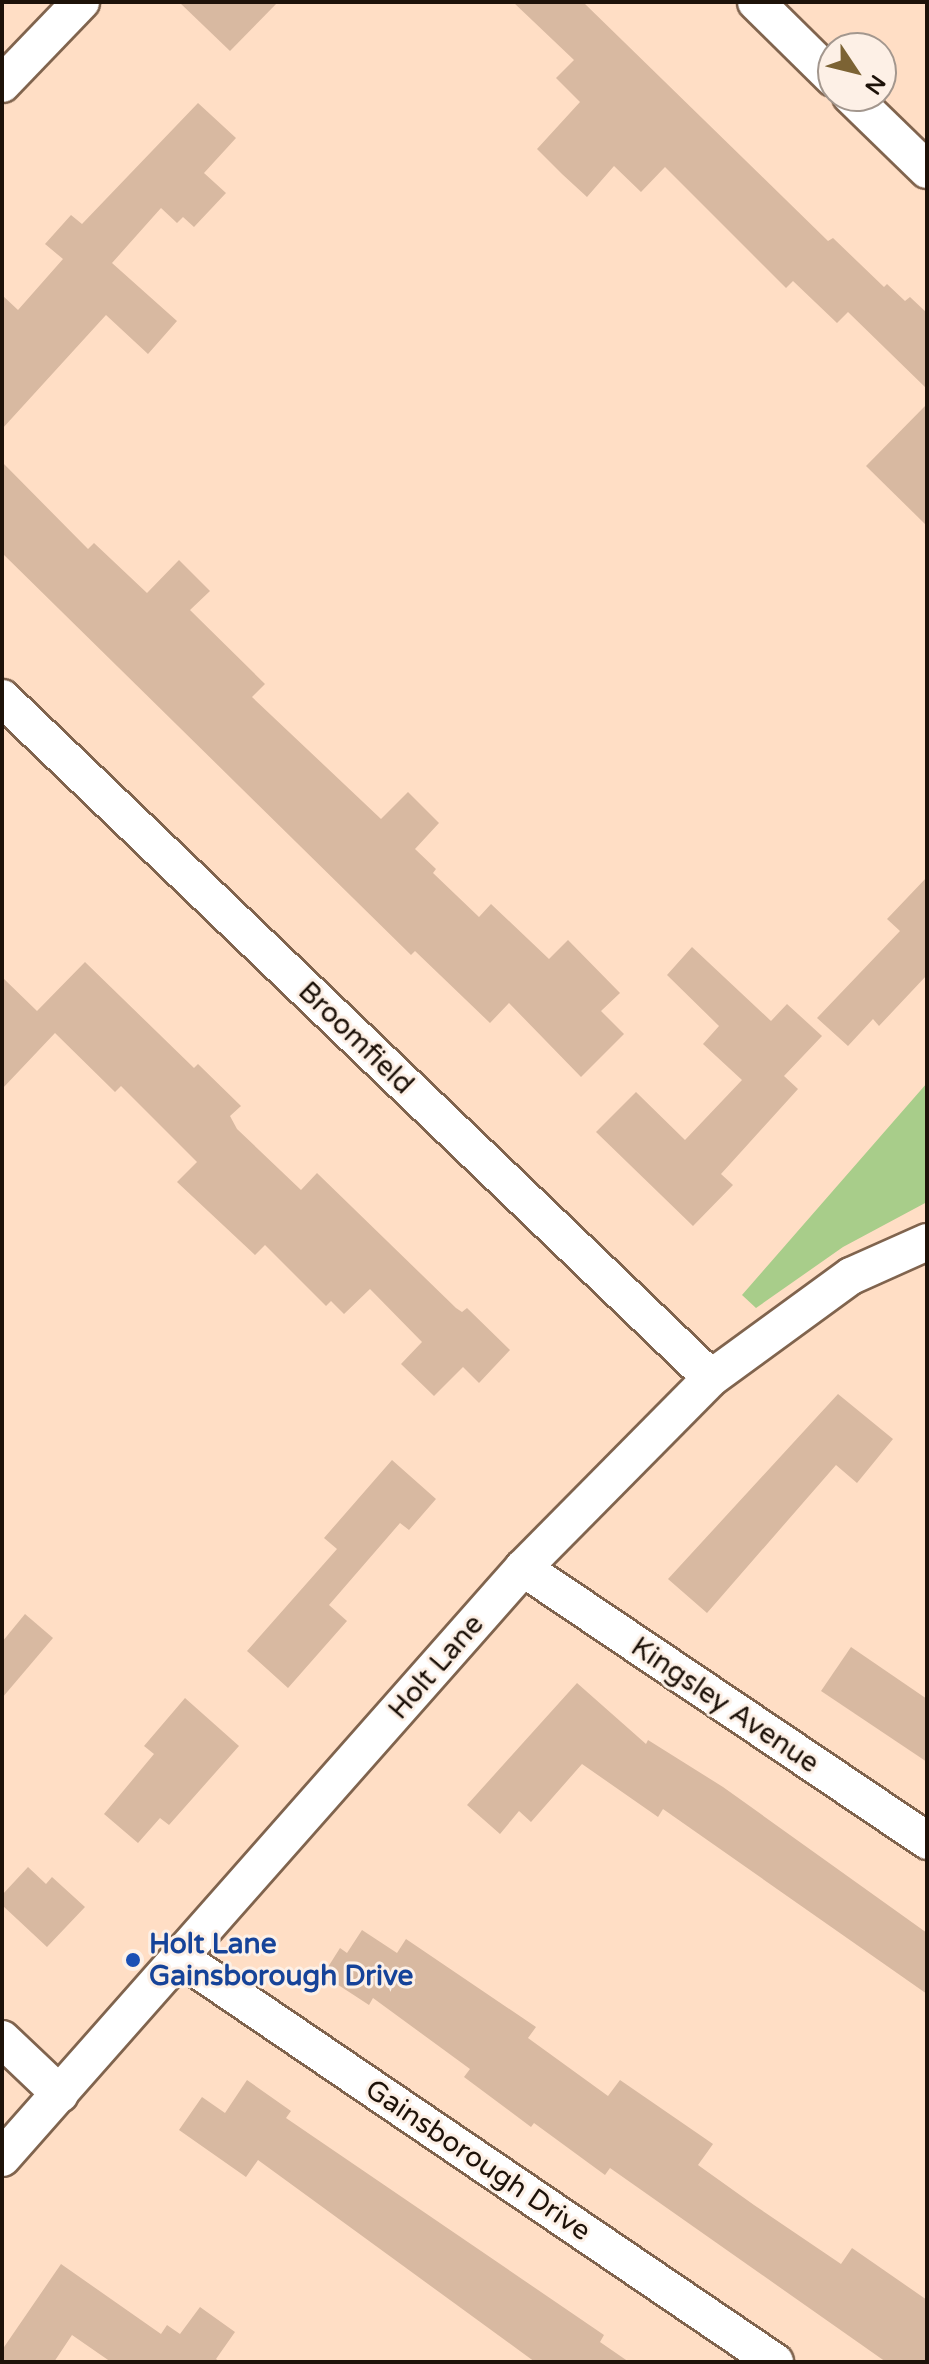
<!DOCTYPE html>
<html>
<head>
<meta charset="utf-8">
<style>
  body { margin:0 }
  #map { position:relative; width:929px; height:2364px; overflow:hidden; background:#ffdec5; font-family:"Varela Round",sans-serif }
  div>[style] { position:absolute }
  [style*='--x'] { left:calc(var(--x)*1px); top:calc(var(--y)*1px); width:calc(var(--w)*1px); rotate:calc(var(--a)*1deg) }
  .green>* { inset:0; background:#a8cd8a }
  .building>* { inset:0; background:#d8b9a1 }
  .roads { filter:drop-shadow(2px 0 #80644e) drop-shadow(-2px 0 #80644e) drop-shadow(0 2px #80644e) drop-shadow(0 -2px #80644e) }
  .street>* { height:36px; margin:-18px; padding:0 18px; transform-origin:18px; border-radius:18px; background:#fff }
  .dots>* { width:22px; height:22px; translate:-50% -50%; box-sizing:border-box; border:4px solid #fdf0e6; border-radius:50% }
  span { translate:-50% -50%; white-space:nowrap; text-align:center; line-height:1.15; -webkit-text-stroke:6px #fdf0e6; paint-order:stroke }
  .street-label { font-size:28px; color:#1d1209 }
  .transit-label { font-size:28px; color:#164399; font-weight:700 }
  .left { translate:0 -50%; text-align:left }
  .frame { position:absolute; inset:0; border:4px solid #1d1209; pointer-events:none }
  .north { position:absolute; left:817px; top:32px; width:80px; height:80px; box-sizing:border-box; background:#fdf0e6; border:2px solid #a3978e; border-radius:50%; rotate:125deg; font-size:22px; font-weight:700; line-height:32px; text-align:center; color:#1d1209 }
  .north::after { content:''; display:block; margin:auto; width:28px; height:36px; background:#7c6334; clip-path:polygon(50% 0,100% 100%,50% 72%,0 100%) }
</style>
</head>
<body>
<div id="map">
  <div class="green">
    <i style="clip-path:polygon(927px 1083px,927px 1202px,843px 1247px,756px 1308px,742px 1295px)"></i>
  </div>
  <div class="building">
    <i style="clip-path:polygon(179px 2px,278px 2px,230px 51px)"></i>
    <i style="clip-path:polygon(513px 2px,583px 2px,828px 241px,833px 238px,884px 287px,887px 284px,905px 301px,910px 297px,927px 313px,927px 389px,848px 312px,837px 323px,793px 281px,786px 288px,665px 167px,641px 192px,614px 166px,587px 197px,562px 174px,537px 149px,580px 102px,556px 78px,574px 60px)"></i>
    <i style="clip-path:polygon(198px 103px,236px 138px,204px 173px,226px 193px,194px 227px,183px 217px,177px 223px,161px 208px,112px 263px,177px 321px,148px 354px,106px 315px,2px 429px,2px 295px,18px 310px,63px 259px,45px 244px,71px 215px,82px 224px)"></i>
    <i style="clip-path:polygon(927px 404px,927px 526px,866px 466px)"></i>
    <i style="clip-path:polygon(2px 462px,88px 549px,94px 543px,147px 593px,179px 560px,210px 591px,190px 610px,265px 684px,252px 697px,381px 819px,408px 792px,439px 823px,415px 849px,436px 869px,433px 873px,479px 917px,491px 904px,549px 959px,568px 940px,620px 993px,601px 1011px,624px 1034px,581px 1077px,509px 1003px,490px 1023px,415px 951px,411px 955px,2px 553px)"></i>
    <i style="clip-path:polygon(927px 877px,927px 975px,879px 1026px,873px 1019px,848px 1046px,817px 1018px,900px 931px,887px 919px)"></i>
    <i style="clip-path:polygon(692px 947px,771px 1021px,787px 1004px,822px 1036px,784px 1076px,798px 1089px,721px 1174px,733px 1185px,693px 1226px,596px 1132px,636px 1092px,685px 1140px,742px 1080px,703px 1044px,719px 1026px,667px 975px)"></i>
    <i style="clip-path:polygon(85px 962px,194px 1068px,198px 1064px,241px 1106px,230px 1116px,237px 1129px,301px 1190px,317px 1173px,456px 1308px,462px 1312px,467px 1308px,510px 1350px,479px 1383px,463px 1367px,434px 1396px,401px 1364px,422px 1342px,370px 1289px,344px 1314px,331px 1301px,326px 1306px,265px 1245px,255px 1255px,177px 1182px,197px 1162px,121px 1086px,115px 1092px,55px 1033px,2px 1089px,2px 977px,37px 1011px)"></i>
    <i style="clip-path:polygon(838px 1394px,893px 1439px,857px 1483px,836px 1465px,707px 1613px,668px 1579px)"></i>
    <i style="clip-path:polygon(392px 1460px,436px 1499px,409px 1530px,400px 1523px,329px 1605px,347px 1621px,288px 1688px,247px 1651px,337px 1549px,324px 1538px)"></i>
    <i style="clip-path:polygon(25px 1614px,53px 1638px,2px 1698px,2px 1642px)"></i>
    <i style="clip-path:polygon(851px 1647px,927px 1699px,927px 1762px,821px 1691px)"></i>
    <i style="clip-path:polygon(577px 1683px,646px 1744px,648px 1740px,723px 1787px,927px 1933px,927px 1994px,663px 1809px,658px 1817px,582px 1764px,531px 1822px,519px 1811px,500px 1834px,467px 1805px)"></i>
    <i style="clip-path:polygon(185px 1698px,239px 1746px,169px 1825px,160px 1818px,138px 1843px,104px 1814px,154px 1754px,144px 1746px)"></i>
    <i style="clip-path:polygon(28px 1867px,46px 1884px,52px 1877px,85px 1907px,47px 1947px,2px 1905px,2px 1895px)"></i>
    <i style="clip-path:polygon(362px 1930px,397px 1953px,406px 1939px,536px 2027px,528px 2038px,608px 2096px,620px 2080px,713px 2144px,698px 2165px,754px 2205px,841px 2264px,852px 2248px,927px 2300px,927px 2362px,886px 2362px,610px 2168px,605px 2175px,534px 2123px,531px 2127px,464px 2077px,470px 2069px,373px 1998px,369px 2005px,323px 1975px,340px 1948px,347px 1953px)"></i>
    <i style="clip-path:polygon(247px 2080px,291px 2111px,286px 2118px,604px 2335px,600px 2342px,629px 2362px,535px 2362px,258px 2160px,246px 2177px,179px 2130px,202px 2097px,225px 2113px)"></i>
    <i style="clip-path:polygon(61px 2264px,161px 2334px,167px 2325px,180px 2334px,200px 2307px,235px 2332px,216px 2359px,220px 2362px,111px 2362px,72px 2335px,54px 2362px,2px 2362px,2px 2350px)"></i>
  </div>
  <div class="roads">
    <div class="street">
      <i style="--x:756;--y:2;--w:108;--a:44.6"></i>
      <i style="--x:2;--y:84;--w:114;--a:-46.1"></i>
      <i style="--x:851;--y:96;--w:106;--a:44.2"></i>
      <i style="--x:2;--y:698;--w:982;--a:43.8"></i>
      <i style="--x:523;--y:1568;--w:488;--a:34"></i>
      <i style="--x:182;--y:1959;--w:717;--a:34.2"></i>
      <i style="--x:2;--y:2039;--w:80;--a:43.5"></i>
      <i style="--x:2;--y:2158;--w:787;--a:-48.55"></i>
      <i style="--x:523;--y:1568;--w:267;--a:-45.3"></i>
      <i style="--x:711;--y:1378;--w:173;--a:-36.1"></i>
      <i style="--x:851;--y:1276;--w:83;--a:-24.1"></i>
    </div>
  </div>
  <div class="dots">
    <i style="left:133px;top:1960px;background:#1a4fb4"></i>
  </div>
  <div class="street-label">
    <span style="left:356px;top:1038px;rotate:44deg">Broomfield</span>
    <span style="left:436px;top:1667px;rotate:-49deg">Holt Lane</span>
    <span style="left:725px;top:1705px;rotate:34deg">Kingsley Avenue</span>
    <span style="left:478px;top:2160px;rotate:34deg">Gainsborough Drive</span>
  </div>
  <div class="transit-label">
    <span class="left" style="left:149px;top:1960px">Holt Lane<br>Gainsborough Drive</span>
  </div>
  <div class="frame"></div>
  <div class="north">N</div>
</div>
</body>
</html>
